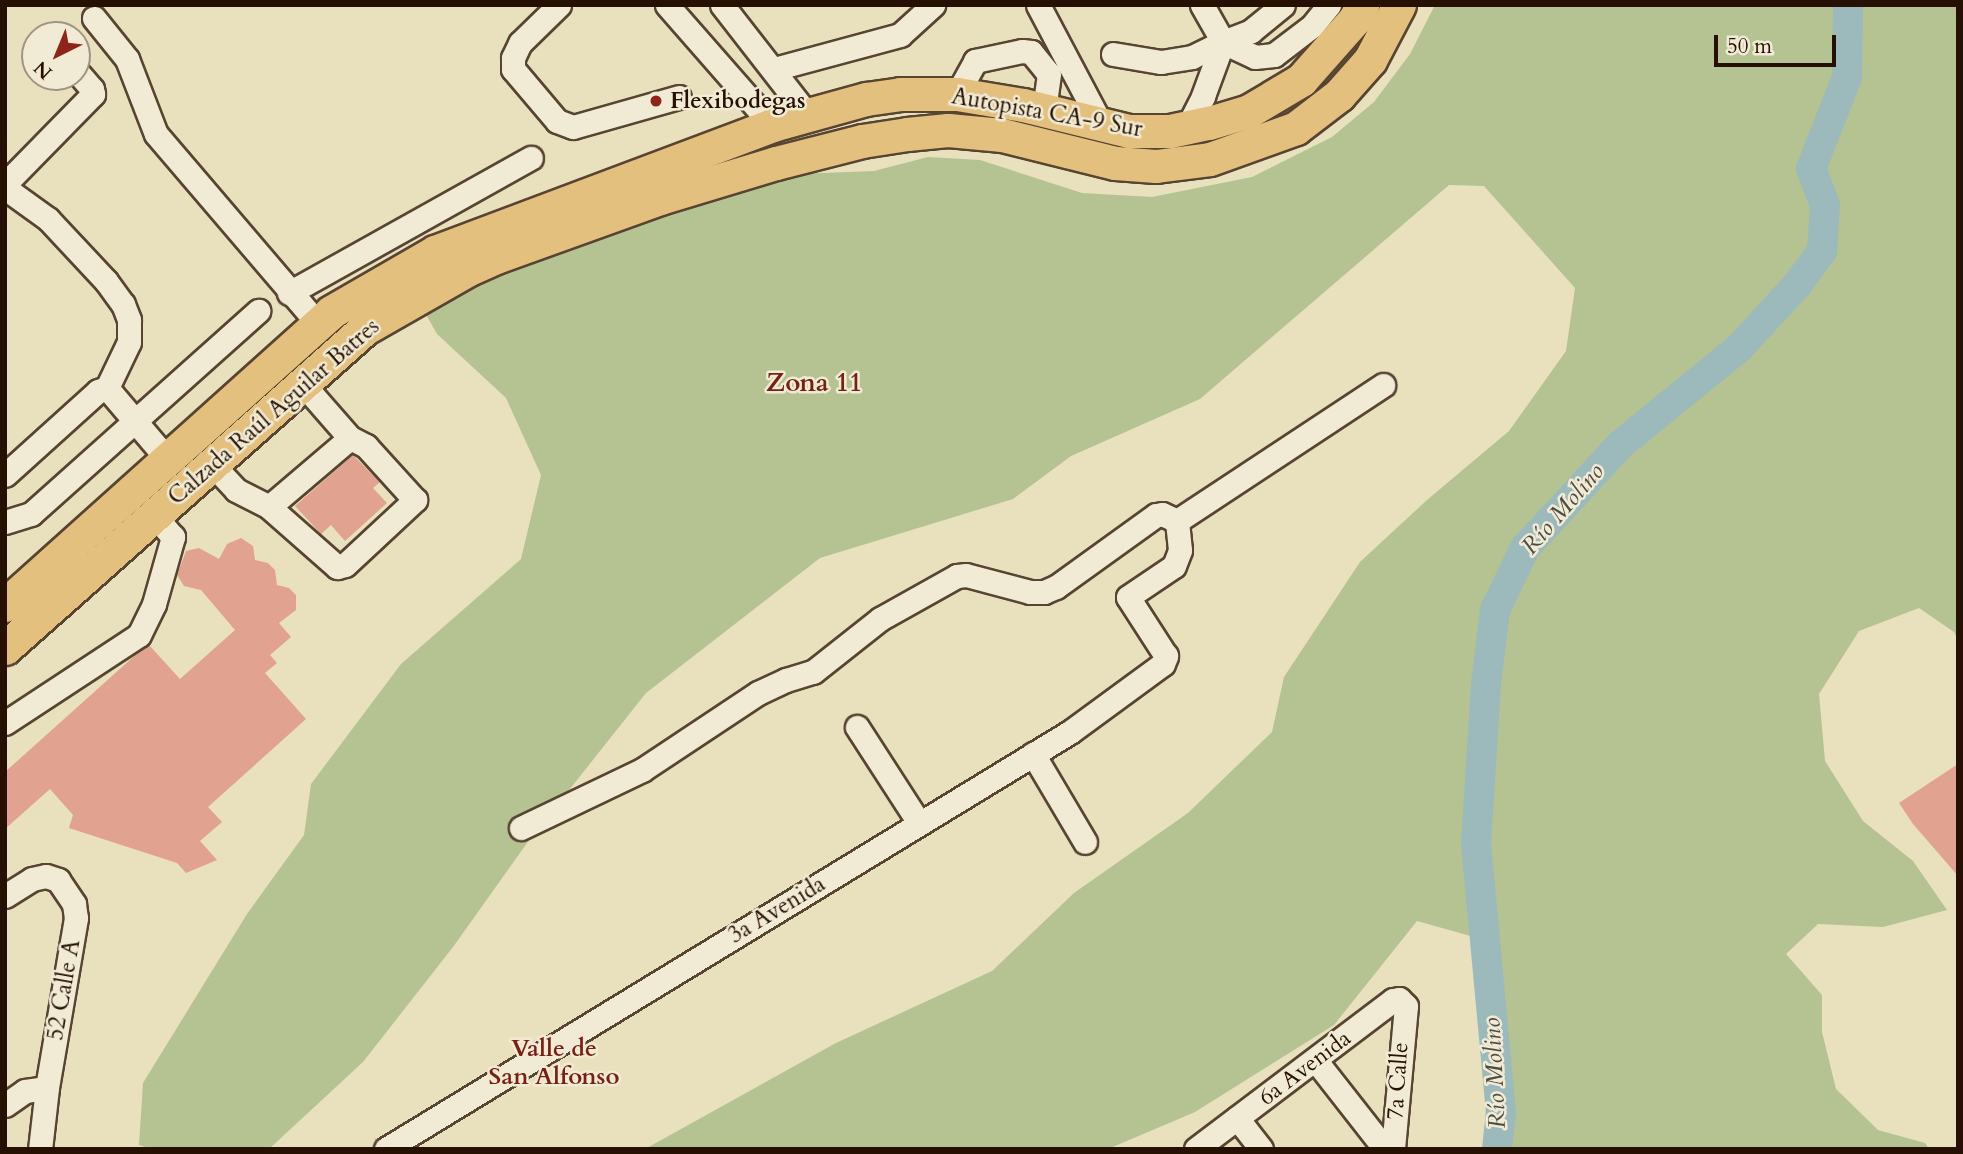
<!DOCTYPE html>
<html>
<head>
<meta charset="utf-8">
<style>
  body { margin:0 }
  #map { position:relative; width:1963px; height:1154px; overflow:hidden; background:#e9e0be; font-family:Cardo,serif }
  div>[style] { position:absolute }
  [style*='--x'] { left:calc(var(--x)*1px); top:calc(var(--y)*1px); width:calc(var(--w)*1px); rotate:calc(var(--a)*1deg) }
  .green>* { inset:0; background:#b5c292 }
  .river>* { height:30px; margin:-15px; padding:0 15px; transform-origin:15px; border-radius:15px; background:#9cbabc }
  .building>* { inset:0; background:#e1a28f }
  .roads { filter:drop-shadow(2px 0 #574431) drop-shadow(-2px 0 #574431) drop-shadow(0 2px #574431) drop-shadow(0 -2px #574431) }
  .minor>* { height:23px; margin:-11.5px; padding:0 11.5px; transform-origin:11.5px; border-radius:11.5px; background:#f1ebd5 }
  .highway>* { height:33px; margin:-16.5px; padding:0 16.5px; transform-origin:16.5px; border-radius:16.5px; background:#e4c07f }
  .dots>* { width:19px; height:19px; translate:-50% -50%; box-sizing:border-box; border:4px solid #f1ebd5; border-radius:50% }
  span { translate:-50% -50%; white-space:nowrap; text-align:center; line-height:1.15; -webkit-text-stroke:5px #f1ebd5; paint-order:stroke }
  .poi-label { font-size:23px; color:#261002; font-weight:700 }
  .left { translate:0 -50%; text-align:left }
  .street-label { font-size:23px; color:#261002 }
  .water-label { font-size:24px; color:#4f4c43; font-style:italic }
  .neighbourhood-label { font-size:24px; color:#7a1f14; font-weight:700 }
  .quarter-label { font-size:26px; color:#7a1f14; font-weight:700 }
  .frame { position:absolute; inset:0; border:7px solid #261002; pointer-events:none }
  .north { position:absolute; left:21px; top:21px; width:70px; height:70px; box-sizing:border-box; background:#f1ebd5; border:2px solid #a09381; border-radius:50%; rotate:223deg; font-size:19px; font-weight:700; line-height:28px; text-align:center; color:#261002 }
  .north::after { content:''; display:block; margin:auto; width:24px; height:32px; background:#8f2418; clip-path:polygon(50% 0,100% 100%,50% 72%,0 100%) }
  .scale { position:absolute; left:1714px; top:35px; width:122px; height:32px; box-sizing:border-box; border:4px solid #261002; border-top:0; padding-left:9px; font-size:21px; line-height:24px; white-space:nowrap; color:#261002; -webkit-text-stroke:5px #f1ebd5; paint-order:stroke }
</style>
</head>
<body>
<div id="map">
  <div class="green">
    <i style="clip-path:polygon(1435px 5px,1958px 5px,1958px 640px,1954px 632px,1919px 608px,1859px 631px,1819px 694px,1825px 761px,1863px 821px,1913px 861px,1947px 910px,1883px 927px,1818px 924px,1786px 954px,1822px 995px,1822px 1032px,1836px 1089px,1878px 1130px,1925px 1143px,1929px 1149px,1491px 1149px,1497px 1088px,1492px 942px,1417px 921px,1334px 1025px,1195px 1112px,1108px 1149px,645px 1149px,836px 1043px,992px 971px,1074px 893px,1188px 813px,1272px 732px,1284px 677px,1360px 562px,1427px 500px,1509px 431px,1566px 351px,1575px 288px,1484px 186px,1449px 185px,1200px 399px,1071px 456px,1013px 499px,820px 558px,646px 693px,527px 843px,453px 947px,363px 1062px,269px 1149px,152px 1149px,139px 1145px,143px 1083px,247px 914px,304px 835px,311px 784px,401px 664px,521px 559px,541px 475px,506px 398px,437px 334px,423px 309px,539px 257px,797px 174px,874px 171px,928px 157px,980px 160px,1082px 193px,1152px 197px,1252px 177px,1332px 137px,1374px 102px,1410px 54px)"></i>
  </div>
  <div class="river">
    <i style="--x:1497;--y:1149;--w:36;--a:-84"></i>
    <i style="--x:1501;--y:1113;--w:270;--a:-95.3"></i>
    <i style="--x:1476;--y:844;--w:160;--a:-86.4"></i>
    <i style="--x:1486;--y:684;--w:75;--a:-83.1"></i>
    <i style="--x:1495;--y:610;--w:69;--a:-64.2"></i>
    <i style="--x:1525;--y:548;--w:140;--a:-47.3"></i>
    <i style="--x:1620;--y:445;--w:154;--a:-39.2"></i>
    <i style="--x:1739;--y:348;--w:86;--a:-47.4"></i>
    <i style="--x:1797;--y:285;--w:42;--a:-53.7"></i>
    <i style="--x:1822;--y:251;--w:46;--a:-86.3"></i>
    <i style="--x:1825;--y:205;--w:39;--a:-111"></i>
    <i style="--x:1811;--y:169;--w:99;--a:-68.6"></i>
    <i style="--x:1847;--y:77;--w:72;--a:-89.2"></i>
  </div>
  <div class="building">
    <i style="clip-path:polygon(353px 455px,380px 482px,373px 488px,387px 503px,345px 541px,331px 525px,321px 534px,295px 506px)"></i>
    <i style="clip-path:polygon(241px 538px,253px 546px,255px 560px,268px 563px,275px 570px,277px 585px,289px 588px,296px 595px,296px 610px,279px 623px,291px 637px,270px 655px,277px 663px,265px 673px,306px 719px,208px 807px,222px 822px,200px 841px,217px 860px,186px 873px,177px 863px,69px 828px,73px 815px,50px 789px,5px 829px,5px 772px,141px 650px,149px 645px,180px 679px,235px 630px,201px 590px,184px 586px,177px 575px,186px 551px,199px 548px,219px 559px,227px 544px)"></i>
    <i style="clip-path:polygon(1958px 764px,1958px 876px,1913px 824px,1899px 803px)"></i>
  </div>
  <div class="roads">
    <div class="minor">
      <i style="--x:559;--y:5;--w:54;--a:135.7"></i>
      <i style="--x:520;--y:43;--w:17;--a:115"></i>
      <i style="--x:513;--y:58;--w:11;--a:90"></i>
      <i style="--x:513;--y:69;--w:68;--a:49.8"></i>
      <i style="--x:557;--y:121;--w:17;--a:21"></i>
      <i style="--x:573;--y:127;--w:110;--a:-15.8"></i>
      <i style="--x:667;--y:5;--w:159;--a:48.8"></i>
      <i style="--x:722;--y:5;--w:138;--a:52.1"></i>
      <i style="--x:1038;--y:5;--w:135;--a:62.1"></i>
      <i style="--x:1202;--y:5;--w:43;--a:60.4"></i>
      <i style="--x:1223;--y:42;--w:30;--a:-21"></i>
      <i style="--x:1251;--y:31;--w:41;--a:-39.1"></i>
      <i style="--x:94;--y:18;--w:53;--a:51.2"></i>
      <i style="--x:127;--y:59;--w:80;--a:68.9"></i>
      <i style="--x:156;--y:134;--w:250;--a:49.5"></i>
      <i style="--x:1113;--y:54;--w:49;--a:9.5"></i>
      <i style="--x:1161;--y:62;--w:31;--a:-9"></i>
      <i style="--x:1192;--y:57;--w:34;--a:-26"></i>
      <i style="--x:1223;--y:42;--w:35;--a:25"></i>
      <i style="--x:1255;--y:57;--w:19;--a:-6"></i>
      <i style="--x:1274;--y:55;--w:48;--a:-37.3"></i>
      <i style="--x:1312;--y:26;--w:27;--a:-51"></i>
      <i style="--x:774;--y:69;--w:131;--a:-15.1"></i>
      <i style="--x:900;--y:35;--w:45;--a:-42.3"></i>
      <i style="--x:957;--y:94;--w:38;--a:-61"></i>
      <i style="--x:975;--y:61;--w:48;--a:-12"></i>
      <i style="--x:1022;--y:51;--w:9;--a:6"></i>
      <i style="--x:1031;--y:52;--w:28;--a:51"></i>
      <i style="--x:1049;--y:74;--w:36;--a:98"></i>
      <i style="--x:1187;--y:128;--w:36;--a:-63"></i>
      <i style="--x:1203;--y:96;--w:58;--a:-69.7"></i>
      <i style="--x:5;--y:184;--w:126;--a:-45.6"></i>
      <i style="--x:93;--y:94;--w:5;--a:-101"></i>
      <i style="--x:92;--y:89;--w:23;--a:-131"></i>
      <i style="--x:5;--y:188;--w:53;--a:35.8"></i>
      <i style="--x:48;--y:219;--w:85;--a:46.9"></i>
      <i style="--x:106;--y:281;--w:29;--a:54"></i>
      <i style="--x:123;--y:304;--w:17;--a:69"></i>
      <i style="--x:129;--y:320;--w:22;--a:90"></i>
      <i style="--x:129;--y:342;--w:51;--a:115.6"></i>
      <i style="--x:289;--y:293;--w:277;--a:-29.2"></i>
      <i style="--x:302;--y:383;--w:73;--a:48.9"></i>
      <i style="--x:212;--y:464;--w:35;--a:47"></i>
      <i style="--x:236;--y:490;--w:37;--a:27"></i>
      <i style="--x:269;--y:507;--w:91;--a:41.4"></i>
      <i style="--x:337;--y:567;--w:8;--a:-14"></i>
      <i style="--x:345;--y:565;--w:96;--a:-42.9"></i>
      <i style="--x:415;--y:500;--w:73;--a:-132.2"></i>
      <i style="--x:366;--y:446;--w:18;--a:-153"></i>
      <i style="--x:350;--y:438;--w:106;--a:139.6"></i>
      <i style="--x:5;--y:475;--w:125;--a:-42.1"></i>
      <i style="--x:98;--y:391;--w:9;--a:-18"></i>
      <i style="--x:107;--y:388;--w:96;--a:49.7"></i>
      <i style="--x:1177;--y:521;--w:247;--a:-33.4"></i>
      <i style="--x:5;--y:522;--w:27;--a:-17"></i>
      <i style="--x:31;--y:514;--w:305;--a:-41.8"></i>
      <i style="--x:5;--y:723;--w:160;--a:-33.3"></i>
      <i style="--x:139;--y:635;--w:34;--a:-64"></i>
      <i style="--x:154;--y:604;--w:70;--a:-74.2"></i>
      <i style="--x:173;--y:537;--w:29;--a:-131"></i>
      <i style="--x:857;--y:727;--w:114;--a:57.1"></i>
      <i style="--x:1033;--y:754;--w:102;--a:59.4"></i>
      <i style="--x:521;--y:828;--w:134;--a:-25.6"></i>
      <i style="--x:642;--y:770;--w:139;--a:-33.6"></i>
      <i style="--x:758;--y:693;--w:31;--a:-25"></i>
      <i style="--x:786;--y:680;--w:28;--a:-17"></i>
      <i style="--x:813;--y:672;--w:85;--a:-38.3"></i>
      <i style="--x:880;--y:619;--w:88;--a:-29.2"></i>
      <i style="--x:957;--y:576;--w:9;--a:-6"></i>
      <i style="--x:966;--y:575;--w:66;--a:14.9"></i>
      <i style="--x:1030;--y:592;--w:14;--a:0"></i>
      <i style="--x:1044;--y:592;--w:13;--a:-23"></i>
      <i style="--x:1056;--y:587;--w:123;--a:-35.8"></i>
      <i style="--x:1156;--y:515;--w:6;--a:-9"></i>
      <i style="--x:1162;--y:514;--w:17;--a:25"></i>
      <i style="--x:5;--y:896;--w:32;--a:-32"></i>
      <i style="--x:32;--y:879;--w:14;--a:-12"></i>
      <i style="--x:46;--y:876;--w:13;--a:18"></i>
      <i style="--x:58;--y:880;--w:29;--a:56"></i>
      <i style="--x:74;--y:904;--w:14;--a:82"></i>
      <i style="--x:76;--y:918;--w:172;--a:99.7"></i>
      <i style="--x:47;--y:1088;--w:61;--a:96.5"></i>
      <i style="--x:1316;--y:1061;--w:112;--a:51.9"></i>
      <i style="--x:5;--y:1105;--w:24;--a:-35"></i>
      <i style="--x:25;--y:1091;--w:22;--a:-8"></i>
      <i style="--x:1237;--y:1118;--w:39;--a:52"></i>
      <i style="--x:386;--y:1149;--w:801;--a:-31.37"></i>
      <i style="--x:1070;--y:732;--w:115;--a:-36.2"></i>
      <i style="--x:1163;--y:664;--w:9;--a:-69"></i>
      <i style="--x:1166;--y:656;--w:70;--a:-122.8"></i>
      <i style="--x:1128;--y:597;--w:55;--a:-34"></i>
      <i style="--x:1174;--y:566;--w:17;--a:-69"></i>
      <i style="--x:1180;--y:550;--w:29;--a:-96"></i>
      <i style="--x:1196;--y:1149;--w:247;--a:-37.1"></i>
      <i style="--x:1393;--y:1000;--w:6;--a:-9"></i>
      <i style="--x:1399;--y:999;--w:10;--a:45"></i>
      <i style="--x:1406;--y:1006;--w:144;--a:95.2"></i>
    </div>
    <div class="highway">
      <i style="--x:5;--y:605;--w:438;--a:-41.9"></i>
      <i style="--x:331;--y:312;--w:120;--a:-30"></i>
      <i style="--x:435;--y:252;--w:360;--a:-20.6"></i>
      <i style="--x:772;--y:125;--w:98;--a:-15.5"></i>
      <i style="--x:866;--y:99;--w:34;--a:-8"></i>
      <i style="--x:900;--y:94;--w:57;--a:0"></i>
      <i style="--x:957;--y:94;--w:67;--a:9.5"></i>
      <i style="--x:1023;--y:105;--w:109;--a:13.8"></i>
      <i style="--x:1129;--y:131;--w:41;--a:0"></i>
      <i style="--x:1170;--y:131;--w:40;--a:-12"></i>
      <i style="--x:1209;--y:123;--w:42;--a:-16.7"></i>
      <i style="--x:1249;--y:111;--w:61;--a:-30.8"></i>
      <i style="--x:1301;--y:80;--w:81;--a:-48.5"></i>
      <i style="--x:1355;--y:19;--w:16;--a:-63"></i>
      <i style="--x:5;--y:648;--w:480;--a:-41.6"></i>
      <i style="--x:364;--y:329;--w:119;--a:-29.8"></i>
      <i style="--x:467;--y:270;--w:35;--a:-24"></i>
      <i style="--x:499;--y:256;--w:171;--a:-19.8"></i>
      <i style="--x:660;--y:198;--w:121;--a:-16.8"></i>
      <i style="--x:776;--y:163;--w:89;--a:-14.3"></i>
      <i style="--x:862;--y:141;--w:46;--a:-8.8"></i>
      <i style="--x:907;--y:134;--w:41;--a:-5.6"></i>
      <i style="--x:948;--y:130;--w:54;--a:5.3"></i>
      <i style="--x:1002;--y:135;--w:116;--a:13.9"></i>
      <i style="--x:1115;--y:163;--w:41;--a:4.2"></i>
      <i style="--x:1156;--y:166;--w:54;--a:-7.4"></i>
      <i style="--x:1210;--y:159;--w:91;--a:-19.8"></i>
      <i style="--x:1296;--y:128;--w:54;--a:-37.5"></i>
      <i style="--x:1339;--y:95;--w:47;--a:-48.5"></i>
      <i style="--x:1370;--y:60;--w:62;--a:-62.2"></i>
    </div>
  </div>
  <div class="dots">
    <i style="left:656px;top:101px;background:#8f2418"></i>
  </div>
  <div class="poi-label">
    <span class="left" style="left:670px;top:101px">Flexibodegas</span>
  </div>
  <div class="street-label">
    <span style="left:1047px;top:113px;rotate:10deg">Autopista CA-9 Sur</span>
    <span style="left:274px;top:412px;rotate:-41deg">Calzada Raúl Aguilar Batres</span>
    <span style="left:777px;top:910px;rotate:-31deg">3a Avenida</span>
    <span style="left:64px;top:990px;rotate:-80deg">52 Calle A</span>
    <span style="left:1305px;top:1068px;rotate:-37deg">6a Avenida</span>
    <span style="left:1398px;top:1081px;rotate:-86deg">7a Calle</span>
  </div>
  <div class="water-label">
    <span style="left:1563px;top:509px;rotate:-49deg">Río Molino</span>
    <span style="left:1495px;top:1073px;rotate:-93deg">Río Molino</span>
  </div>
  <div class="neighbourhood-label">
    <span style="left:554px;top:1063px">Valle de<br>San Alfonso</span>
  </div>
  <div class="quarter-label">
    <span style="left:814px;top:383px">Zona 11</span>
  </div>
  <div class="frame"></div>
  <div class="north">N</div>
  <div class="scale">50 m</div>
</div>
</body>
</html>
